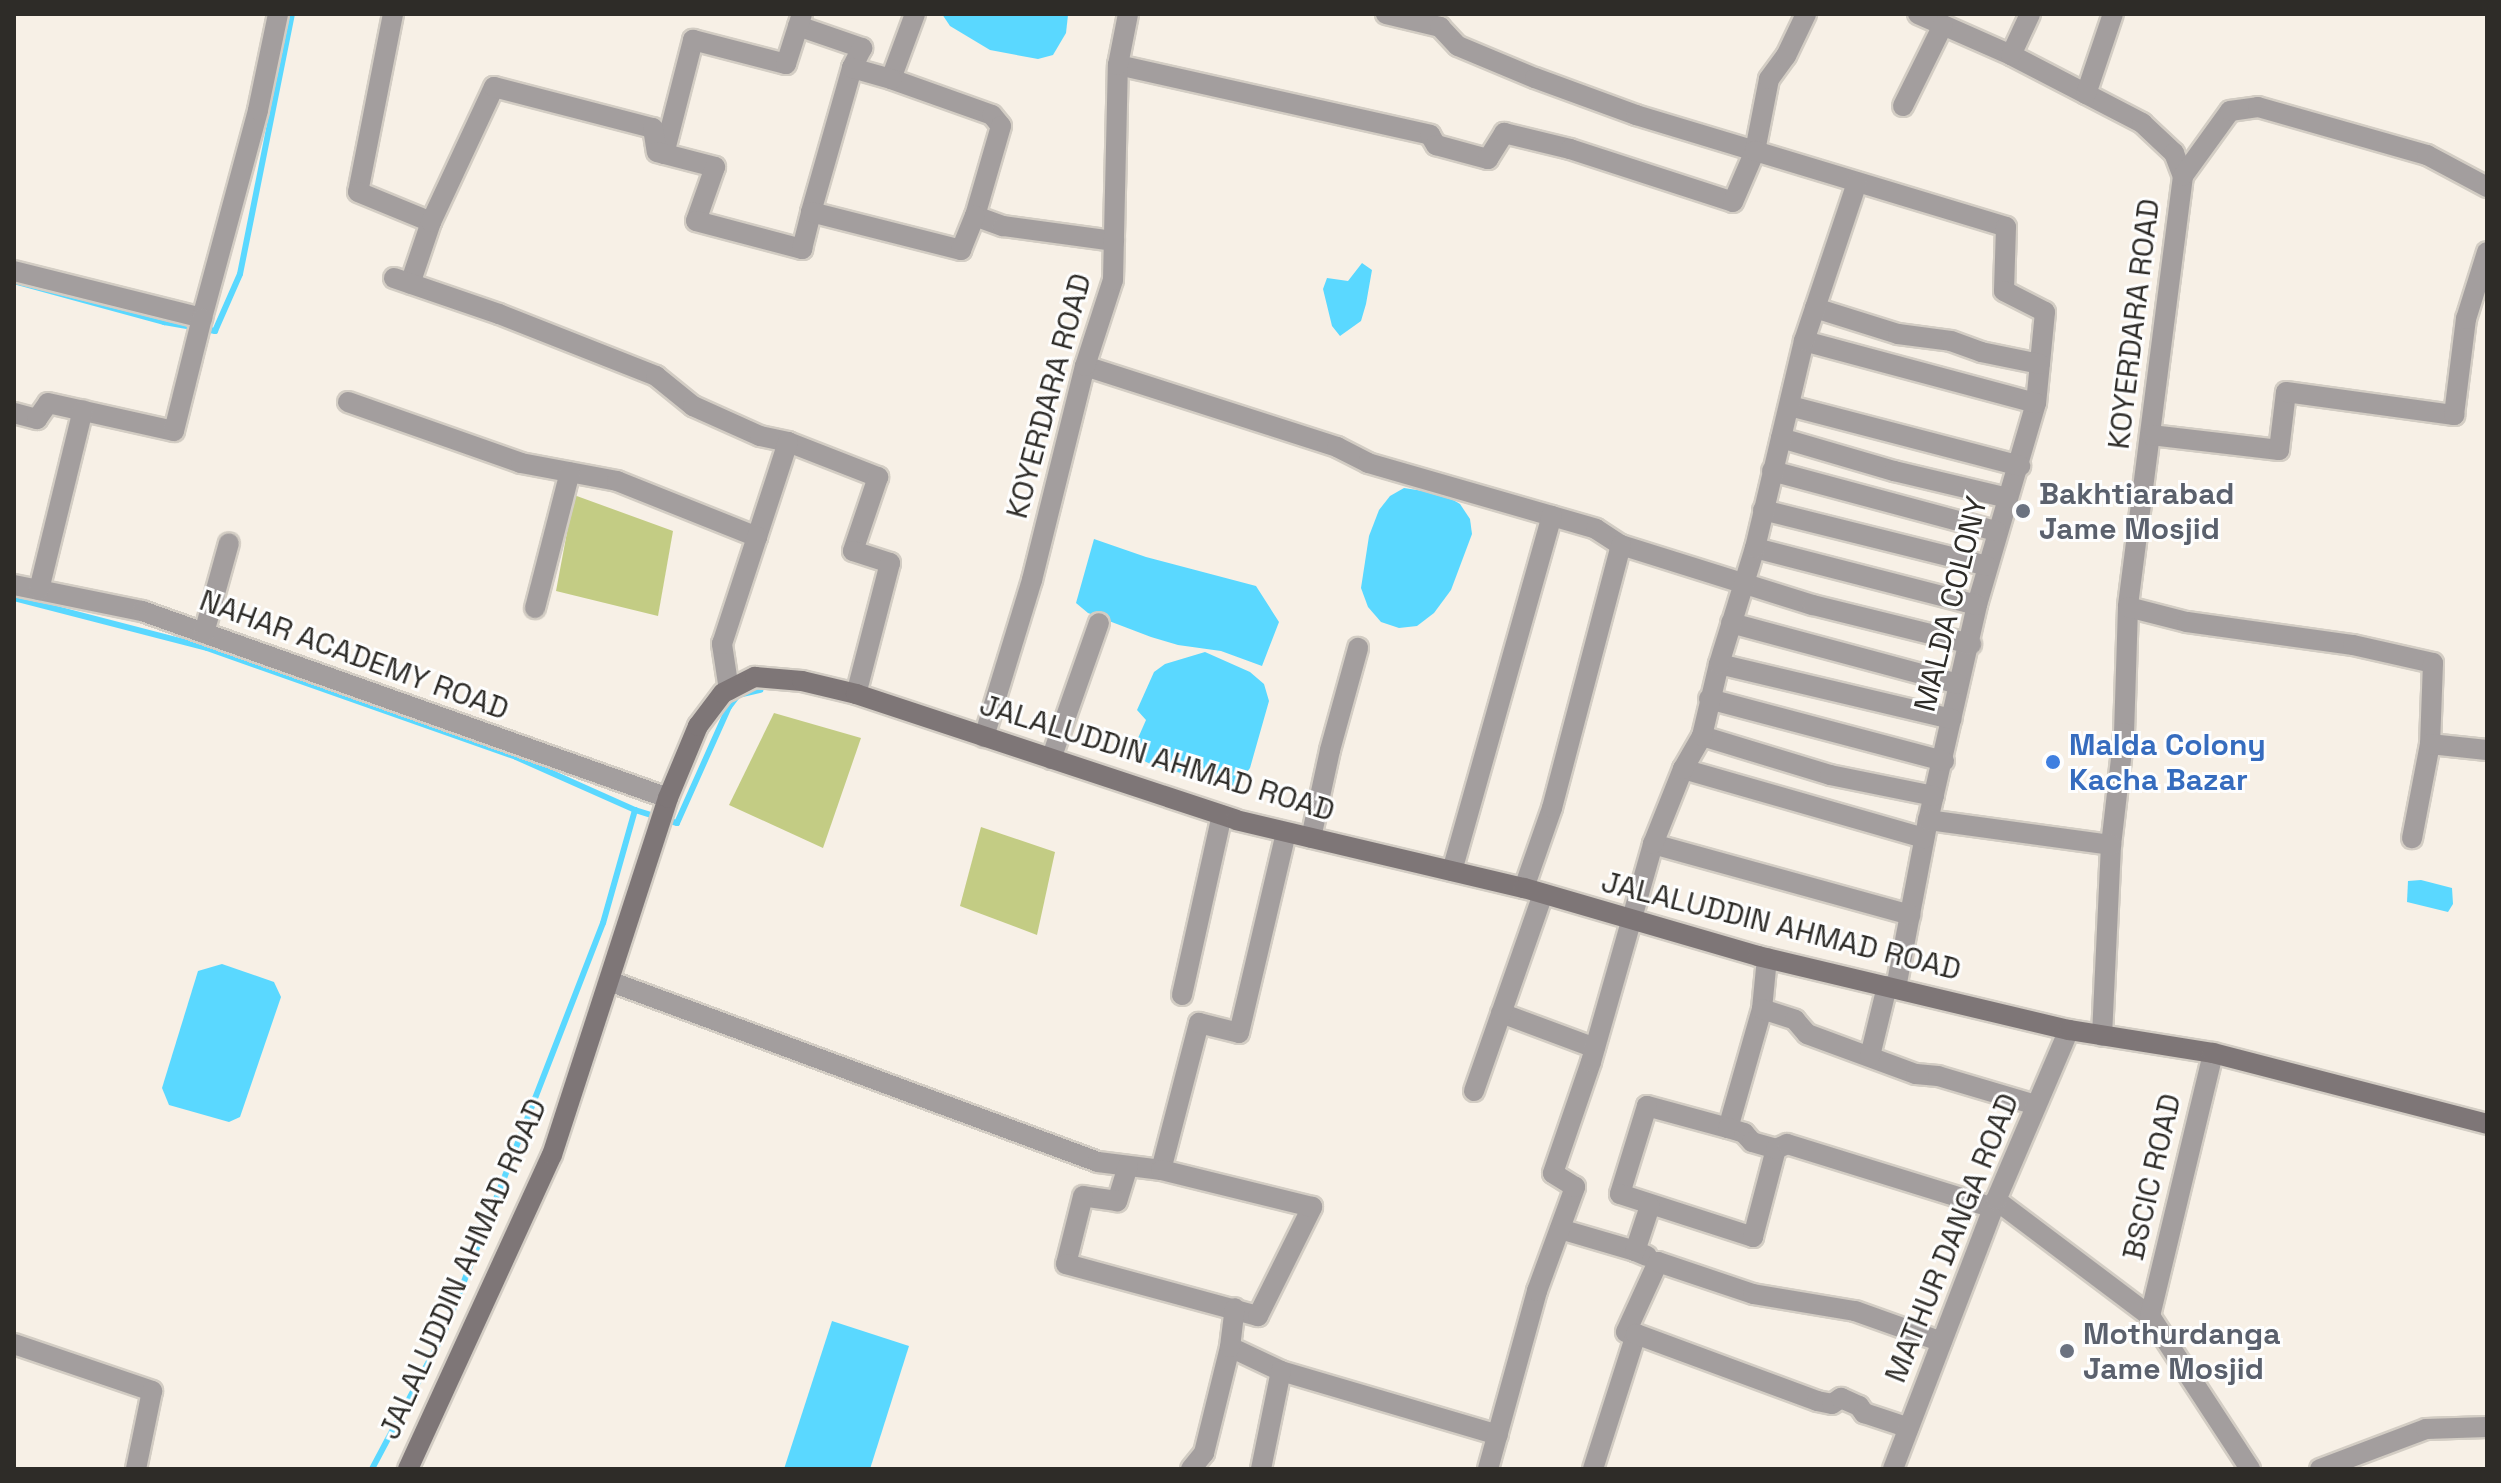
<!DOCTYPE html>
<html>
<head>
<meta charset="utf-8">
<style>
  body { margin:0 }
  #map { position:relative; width:2501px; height:1483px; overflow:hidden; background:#f7f0e6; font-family:"Space Grotesk",sans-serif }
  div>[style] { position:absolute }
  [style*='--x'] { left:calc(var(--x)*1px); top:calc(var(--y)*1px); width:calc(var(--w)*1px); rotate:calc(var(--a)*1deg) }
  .green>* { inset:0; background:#c3cc84 }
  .water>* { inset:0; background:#5ad8ff }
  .stream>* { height:6px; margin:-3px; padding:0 3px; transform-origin:3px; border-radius:3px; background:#5ad8ff }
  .roads { filter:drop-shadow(2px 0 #d3cdc4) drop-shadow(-2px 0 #d3cdc4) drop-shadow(0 2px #d3cdc4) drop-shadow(0 -2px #d3cdc4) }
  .street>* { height:20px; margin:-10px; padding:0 10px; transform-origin:10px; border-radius:10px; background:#a39e9e }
  .secondary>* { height:20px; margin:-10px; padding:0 10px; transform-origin:10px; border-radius:10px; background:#7e7677 }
  .dots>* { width:22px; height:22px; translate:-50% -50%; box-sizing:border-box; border:4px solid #fefefe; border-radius:50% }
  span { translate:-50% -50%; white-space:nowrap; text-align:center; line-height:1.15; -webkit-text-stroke:6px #fefefe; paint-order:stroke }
  .street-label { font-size:30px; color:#2e2c28 }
  .worship-label { font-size:30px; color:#5b616d; font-weight:700 }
  .left { translate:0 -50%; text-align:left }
  .shop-label { font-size:30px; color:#366cbe; font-weight:700 }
  .frame { position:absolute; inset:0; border:16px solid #2e2c28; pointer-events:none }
</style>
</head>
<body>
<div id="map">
  <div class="green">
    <i style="clip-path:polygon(574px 495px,673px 531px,658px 616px,556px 591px)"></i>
    <i style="clip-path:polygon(774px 713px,861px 738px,823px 848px,729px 805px)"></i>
    <i style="clip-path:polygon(981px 827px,1055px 852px,1037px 935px,960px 906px)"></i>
  </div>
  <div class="water">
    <i style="clip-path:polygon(942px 14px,1068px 14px,1068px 15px,1066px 33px,1053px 55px,1038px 59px,990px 50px,950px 26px)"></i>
    <i style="clip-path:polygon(1362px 263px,1372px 270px,1366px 304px,1361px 321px,1340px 336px,1332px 326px,1323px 289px,1327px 278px,1348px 281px)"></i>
    <i style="clip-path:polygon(1404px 488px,1443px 494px,1460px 504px,1470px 519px,1472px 534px,1451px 590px,1434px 613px,1417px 626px,1399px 628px,1381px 622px,1368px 607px,1361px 588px,1369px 536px,1379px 510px,1390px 496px)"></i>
    <i style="clip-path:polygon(1094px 539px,1146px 557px,1256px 586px,1279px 622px,1262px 666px,1221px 651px,1178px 645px,1151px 637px,1088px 613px,1076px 603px)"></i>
    <i style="clip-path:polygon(1205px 652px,1250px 672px,1264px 684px,1269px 701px,1250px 768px,1236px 787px,1154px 766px,1131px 754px,1146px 720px,1137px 710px,1154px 672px,1165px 664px)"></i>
    <i style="clip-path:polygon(2421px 880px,2452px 888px,2453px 904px,2448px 912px,2407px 902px,2408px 881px)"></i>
    <i style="clip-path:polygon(222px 964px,274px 982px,281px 997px,240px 1117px,229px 1122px,169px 1105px,162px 1088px,198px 971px)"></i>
    <i style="clip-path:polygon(832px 1321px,909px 1346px,870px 1469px,784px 1469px)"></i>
  </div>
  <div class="stream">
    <i style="--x:14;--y:281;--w:156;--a:15.3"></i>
    <i style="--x:164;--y:322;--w:52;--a:10"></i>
    <i style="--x:215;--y:331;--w:62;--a:-66.3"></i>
    <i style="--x:240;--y:274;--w:265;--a:-78.7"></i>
    <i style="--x:14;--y:598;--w:199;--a:14.5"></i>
    <i style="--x:207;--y:648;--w:328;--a:19.4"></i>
    <i style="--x:516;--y:757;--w:130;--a:24"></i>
    <i style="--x:635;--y:810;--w:117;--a:105.8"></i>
    <i style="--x:603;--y:923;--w:438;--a:111.2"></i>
    <i style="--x:445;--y:1331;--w:156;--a:117.9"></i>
    <i style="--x:635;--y:810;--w:44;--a:17.2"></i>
    <i style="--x:677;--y:823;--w:127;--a:-65.9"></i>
    <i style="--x:729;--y:707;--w:15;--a:-53"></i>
    <i style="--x:738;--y:695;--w:23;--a:-13"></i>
  </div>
  <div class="roads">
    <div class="street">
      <i style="--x:393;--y:14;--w:181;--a:101.1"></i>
      <i style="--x:358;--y:192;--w:79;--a:22.3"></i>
      <i style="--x:431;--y:222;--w:65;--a:108.7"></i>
      <i style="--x:915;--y:14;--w:69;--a:110.3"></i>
      <i style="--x:891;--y:79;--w:107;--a:19.6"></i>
      <i style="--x:992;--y:115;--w:14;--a:51"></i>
      <i style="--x:1001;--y:126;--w:94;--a:106.1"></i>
      <i style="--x:975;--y:216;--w:30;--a:20"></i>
      <i style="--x:1003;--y:226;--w:112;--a:7.7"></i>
      <i style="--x:1386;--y:14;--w:56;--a:13.5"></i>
      <i style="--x:1440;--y:27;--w:26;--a:47"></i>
      <i style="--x:1458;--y:46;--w:83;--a:22.6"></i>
      <i style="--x:1535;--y:78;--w:108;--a:20.1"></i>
      <i style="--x:1636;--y:115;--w:124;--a:16.8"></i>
      <i style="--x:1755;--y:151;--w:73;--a:-79"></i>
      <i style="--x:1769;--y:79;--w:29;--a:-54"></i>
      <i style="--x:1786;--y:56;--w:47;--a:-64.5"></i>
      <i style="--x:1918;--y:14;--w:102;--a:23.8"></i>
      <i style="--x:2011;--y:55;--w:148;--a:27.4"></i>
      <i style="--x:2142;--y:123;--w:44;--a:43.2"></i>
      <i style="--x:2174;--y:153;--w:25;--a:69"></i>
      <i style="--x:2183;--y:176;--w:434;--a:97.3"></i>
      <i style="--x:2128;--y:607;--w:126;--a:91.8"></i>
      <i style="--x:2124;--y:733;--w:113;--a:96.6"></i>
      <i style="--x:2111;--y:845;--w:191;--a:92.7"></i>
      <i style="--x:798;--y:26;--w:68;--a:19"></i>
      <i style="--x:862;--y:48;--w:22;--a:117"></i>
      <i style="--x:2011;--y:55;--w:45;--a:-65.1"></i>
      <i style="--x:1118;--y:65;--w:320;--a:12.6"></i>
      <i style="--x:1430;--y:135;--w:12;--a:59"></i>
      <i style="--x:1436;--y:145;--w:54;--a:15.1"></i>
      <i style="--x:1488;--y:159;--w:31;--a:-58"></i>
      <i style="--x:1504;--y:133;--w:68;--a:13.6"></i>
      <i style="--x:1570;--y:149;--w:171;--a:18"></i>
      <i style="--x:1733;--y:202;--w:56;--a:-66.7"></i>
      <i style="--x:1755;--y:151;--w:262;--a:16.8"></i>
      <i style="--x:2006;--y:227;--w:64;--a:91.8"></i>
      <i style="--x:2004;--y:291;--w:46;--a:27.1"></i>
      <i style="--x:2045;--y:312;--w:91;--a:95.6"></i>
      <i style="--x:2036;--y:403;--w:210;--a:106.3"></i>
      <i style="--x:1977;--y:605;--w:221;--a:102.8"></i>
      <i style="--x:1928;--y:820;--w:171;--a:100.8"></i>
      <i style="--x:2086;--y:94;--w:84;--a:-71.4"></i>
      <i style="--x:1903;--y:106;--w:90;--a:-63.7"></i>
      <i style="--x:664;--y:154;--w:118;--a:-75.7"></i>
      <i style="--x:693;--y:40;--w:96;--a:14.5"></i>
      <i style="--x:786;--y:64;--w:52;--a:-72.3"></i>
      <i style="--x:2183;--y:176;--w:80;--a:-54.1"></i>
      <i style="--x:2230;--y:111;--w:28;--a:-8"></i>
      <i style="--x:2258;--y:107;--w:176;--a:15.9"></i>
      <i style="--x:2427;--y:155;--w:68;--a:28.1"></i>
      <i style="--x:811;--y:212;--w:150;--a:-74.1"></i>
      <i style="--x:852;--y:68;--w:41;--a:15.8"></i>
      <i style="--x:431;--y:222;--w:149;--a:-65"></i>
      <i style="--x:494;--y:87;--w:164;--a:14.5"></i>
      <i style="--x:653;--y:128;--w:24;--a:81"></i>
      <i style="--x:657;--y:152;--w:60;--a:14.5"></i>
      <i style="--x:715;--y:167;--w:57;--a:109.4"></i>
      <i style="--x:696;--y:221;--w:110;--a:14.8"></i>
      <i style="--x:802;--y:249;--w:38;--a:-76"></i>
      <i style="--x:811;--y:212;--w:155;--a:14.2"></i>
      <i style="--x:961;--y:250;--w:37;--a:-68"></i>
      <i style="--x:14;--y:271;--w:194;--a:14"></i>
      <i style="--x:202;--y:318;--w:215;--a:-74.9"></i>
      <i style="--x:258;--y:110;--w:98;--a:-78.2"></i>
      <i style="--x:394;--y:278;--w:111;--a:18.9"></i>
      <i style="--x:499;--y:314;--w:169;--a:21.5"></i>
      <i style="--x:656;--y:376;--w:48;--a:39"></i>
      <i style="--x:693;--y:406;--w:73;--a:24.1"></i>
      <i style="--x:760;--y:436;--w:29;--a:12"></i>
      <i style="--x:788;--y:442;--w:97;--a:21.3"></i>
      <i style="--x:878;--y:477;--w:78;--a:108.7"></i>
      <i style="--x:853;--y:551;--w:39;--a:18"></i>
      <i style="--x:890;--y:563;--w:135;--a:104.5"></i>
      <i style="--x:1815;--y:308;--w:87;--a:17.4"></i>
      <i style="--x:1898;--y:334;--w:53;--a:7.5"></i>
      <i style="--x:1951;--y:341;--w:32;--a:20"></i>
      <i style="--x:1981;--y:352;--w:60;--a:11.5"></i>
      <i style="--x:1804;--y:341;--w:240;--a:15"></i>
      <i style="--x:1085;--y:366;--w:265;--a:17.8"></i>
      <i style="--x:1337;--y:447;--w:35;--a:27"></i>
      <i style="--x:1368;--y:463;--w:237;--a:16.1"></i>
      <i style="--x:1596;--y:529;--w:30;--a:33"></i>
      <i style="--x:1621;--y:545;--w:201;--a:17.4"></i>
      <i style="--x:1813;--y:605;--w:163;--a:13.9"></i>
      <i style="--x:348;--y:402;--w:183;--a:19.4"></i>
      <i style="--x:521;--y:463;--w:98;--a:10.6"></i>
      <i style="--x:617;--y:481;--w:151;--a:21.8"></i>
      <i style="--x:757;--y:537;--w:100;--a:-71.9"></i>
      <i style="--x:1790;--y:406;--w:238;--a:14.6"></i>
      <i style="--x:14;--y:413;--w:24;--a:15"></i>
      <i style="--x:37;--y:419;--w:19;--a:-55"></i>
      <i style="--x:48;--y:403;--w:129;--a:12.5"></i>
      <i style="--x:174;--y:431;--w:116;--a:-76.1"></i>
      <i style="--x:2151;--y:435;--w:129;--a:6.7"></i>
      <i style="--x:2279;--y:450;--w:58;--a:-83.1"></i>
      <i style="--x:2286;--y:392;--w:170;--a:7.8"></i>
      <i style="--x:2454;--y:415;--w:97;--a:-82.9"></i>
      <i style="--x:2466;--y:319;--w:70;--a:-72.6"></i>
      <i style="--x:1781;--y:438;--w:118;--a:16.3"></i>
      <i style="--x:1894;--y:471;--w:117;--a:13.3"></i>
      <i style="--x:1772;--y:471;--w:232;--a:15"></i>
      <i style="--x:1763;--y:510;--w:231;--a:14"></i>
      <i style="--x:1755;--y:548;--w:229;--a:14.4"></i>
      <i style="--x:14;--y:585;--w:131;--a:11.5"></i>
      <i style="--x:142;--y:611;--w:558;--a:19.57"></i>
      <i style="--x:39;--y:590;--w:185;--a:-76.3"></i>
      <i style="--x:2128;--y:607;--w:61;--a:14.3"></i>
      <i style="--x:2187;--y:622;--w:168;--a:7.9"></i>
      <i style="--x:2353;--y:645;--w:82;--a:12.7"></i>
      <i style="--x:2433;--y:663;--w:81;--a:92.1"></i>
      <i style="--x:2430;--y:744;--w:96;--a:100.8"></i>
      <i style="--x:535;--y:608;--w:140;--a:-75.6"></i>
      <i style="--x:1731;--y:623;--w:235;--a:15"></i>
      <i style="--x:204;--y:633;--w:93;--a:-74.5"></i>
      <i style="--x:1719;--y:664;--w:239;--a:13.3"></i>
      <i style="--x:729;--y:690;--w:47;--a:-98.7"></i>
      <i style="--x:722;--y:644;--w:113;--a:-71.9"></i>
      <i style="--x:1709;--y:699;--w:243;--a:14.8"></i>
      <i style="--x:1702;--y:736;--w:134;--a:16.9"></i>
      <i style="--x:1830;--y:775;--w:106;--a:11.4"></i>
      <i style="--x:984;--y:737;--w:164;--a:-73"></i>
      <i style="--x:1032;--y:580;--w:220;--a:-76.1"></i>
      <i style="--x:1085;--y:366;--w:90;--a:-72"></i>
      <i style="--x:1113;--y:280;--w:215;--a:-88.7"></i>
      <i style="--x:1118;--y:65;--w:52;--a:-78.9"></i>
      <i style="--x:2430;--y:744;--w:57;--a:6"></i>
      <i style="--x:1051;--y:759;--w:144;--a:-70.6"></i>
      <i style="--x:1683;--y:769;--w:251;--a:16"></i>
      <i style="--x:1928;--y:820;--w:185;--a:7.8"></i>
      <i style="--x:1311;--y:838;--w:90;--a:-77.8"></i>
      <i style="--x:1330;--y:750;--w:106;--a:-74.6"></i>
      <i style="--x:1653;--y:844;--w:267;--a:15.4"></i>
      <i style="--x:1452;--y:871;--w:369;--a:-74.3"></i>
      <i style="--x:1524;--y:888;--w:85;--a:-70.7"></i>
      <i style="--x:1552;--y:808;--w:272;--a:-75.3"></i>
      <i style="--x:1767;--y:958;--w:51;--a:95.6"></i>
      <i style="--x:1762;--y:1009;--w:124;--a:105.9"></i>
      <i style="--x:1728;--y:1128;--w:84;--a:-164.8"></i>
      <i style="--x:1647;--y:1106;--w:92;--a:107.1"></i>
      <i style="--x:1620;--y:1194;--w:140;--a:17.9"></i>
      <i style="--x:1753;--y:1237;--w:91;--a:-75.4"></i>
      <i style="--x:609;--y:981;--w:521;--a:20.31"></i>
      <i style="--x:1098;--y:1162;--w:64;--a:7.2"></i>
      <i style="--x:1161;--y:1170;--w:152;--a:-75.5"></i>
      <i style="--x:1199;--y:1023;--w:41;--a:14"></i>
      <i style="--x:1239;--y:1033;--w:205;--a:-76.8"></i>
      <i style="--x:1182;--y:995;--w:184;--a:-77.5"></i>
      <i style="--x:1762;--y:1009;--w:35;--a:18"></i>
      <i style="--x:1795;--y:1020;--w:18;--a:49"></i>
      <i style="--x:1807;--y:1034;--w:116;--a:20.2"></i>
      <i style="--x:1916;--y:1074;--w:22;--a:5"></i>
      <i style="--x:1938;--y:1076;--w:102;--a:16.5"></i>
      <i style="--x:1501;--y:1013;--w:100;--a:20.4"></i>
      <i style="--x:1870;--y:1056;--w:72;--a:-76.3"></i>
      <i style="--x:1474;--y:1091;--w:209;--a:-70.7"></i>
      <i style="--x:1728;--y:1128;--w:17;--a:17"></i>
      <i style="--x:1744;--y:1133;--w:12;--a:48"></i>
      <i style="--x:1752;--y:1142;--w:25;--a:16"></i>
      <i style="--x:1776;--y:1149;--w:12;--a:-24"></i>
      <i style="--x:1787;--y:1144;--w:217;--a:17.2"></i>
      <i style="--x:1128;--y:1166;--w:37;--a:107"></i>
      <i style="--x:1117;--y:1201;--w:34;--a:-172"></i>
      <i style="--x:1083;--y:1196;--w:70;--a:104"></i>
      <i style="--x:1066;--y:1264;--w:199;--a:15.2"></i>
      <i style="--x:1258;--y:1316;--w:122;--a:-63.6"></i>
      <i style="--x:1312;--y:1207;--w:155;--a:-166.2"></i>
      <i style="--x:1996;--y:1200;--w:193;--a:37"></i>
      <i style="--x:2150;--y:1316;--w:183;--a:56.8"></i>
      <i style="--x:1560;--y:1229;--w:78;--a:16.3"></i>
      <i style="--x:1647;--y:1256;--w:13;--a:-157"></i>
      <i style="--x:1635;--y:1251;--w:47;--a:-71.6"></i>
      <i style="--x:2150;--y:1316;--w:270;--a:-76.5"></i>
      <i style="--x:1636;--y:1334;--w:10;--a:-169"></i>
      <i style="--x:1626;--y:1332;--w:77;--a:-65.4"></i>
      <i style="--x:1658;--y:1262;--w:100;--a:18.6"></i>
      <i style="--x:1753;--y:1294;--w:103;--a:9.5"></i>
      <i style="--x:1855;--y:1311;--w:92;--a:19.6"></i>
      <i style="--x:14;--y:1344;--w:146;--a:18.8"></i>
      <i style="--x:152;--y:1391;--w:80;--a:101.6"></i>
      <i style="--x:1230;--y:1347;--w:56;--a:25.2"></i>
      <i style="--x:1281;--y:1371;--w:226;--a:16.4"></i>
      <i style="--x:1191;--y:1469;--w:21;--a:-51"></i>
      <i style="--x:1204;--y:1453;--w:109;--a:-76.2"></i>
      <i style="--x:1230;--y:1347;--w:39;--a:-83"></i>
      <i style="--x:1261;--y:1469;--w:100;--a:-78.5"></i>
      <i style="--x:1488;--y:1469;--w:185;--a:-74.6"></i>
      <i style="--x:1537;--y:1291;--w:111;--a:-69.9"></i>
      <i style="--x:1575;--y:1187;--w:26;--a:-148"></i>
      <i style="--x:1553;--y:1173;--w:117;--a:-71.1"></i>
      <i style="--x:1591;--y:1062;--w:227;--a:-74.1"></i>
      <i style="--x:1653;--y:844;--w:81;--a:-68.2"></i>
      <i style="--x:1683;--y:769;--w:38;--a:-60"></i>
      <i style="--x:1702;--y:736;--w:74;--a:-76.7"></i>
      <i style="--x:1719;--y:664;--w:121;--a:-72.8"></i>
      <i style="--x:1755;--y:548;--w:213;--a:-76.7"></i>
      <i style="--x:1804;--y:341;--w:167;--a:-71.5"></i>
      <i style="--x:1593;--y:1469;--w:142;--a:-72.3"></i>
      <i style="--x:1636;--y:1334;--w:193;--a:20.3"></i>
      <i style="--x:1817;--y:1401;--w:15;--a:11"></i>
      <i style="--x:1832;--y:1404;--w:11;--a:-34"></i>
      <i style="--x:1841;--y:1398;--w:20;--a:24"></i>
      <i style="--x:1859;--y:1406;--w:9;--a:54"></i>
      <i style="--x:1864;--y:1413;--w:47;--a:18.4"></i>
      <i style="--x:1893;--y:1469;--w:288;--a:-69"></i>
      <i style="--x:1996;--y:1200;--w:185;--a:-66.8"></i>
      <i style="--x:2320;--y:1469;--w:113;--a:-20.7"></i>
      <i style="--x:2426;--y:1429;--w:61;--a:-1.9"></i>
    </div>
    <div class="secondary">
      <i style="--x:408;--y:1469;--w:345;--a:-65.4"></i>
      <i style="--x:552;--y:1155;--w:375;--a:-72"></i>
      <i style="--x:668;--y:798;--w:78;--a:-67.4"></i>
      <i style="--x:698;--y:726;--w:41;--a:-52.9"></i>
      <i style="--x:723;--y:693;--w:36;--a:-27"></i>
      <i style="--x:755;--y:677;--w:47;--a:4.9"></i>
      <i style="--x:802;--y:681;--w:56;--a:13.5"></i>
      <i style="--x:856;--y:694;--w:400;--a:18.3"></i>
      <i style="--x:1236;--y:820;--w:296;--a:13.3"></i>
      <i style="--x:1524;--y:888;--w:244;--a:16.2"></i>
      <i style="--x:1758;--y:956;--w:320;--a:13.4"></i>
      <i style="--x:2069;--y:1030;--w:146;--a:9.1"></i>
      <i style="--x:2213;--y:1053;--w:283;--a:14.5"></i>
    </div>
  </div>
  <div class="dots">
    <i style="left:2023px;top:511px;background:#6b7280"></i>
    <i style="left:2053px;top:762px;background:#3f7fe0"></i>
    <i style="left:2067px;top:1351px;background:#6b7280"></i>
  </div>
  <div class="street-label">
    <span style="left:2134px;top:324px;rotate:-83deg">KOYERDARA ROAD</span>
    <span style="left:1049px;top:396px;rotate:-75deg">KOYERDARA ROAD</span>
    <span style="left:1951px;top:604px;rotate:-76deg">MALDA COLONY</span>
    <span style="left:354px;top:655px;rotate:20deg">NAHAR ACADEMY ROAD</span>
    <span style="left:1157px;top:758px;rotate:17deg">JALALUDDIN AHMAD ROAD</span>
    <span style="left:1781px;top:926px;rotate:14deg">JALALUDDIN AHMAD ROAD</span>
    <span style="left:2152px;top:1177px;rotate:-77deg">BSCIC ROAD</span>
    <span style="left:1952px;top:1238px;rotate:-68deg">MATHUR DANGA ROAD</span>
    <span style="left:463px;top:1269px;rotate:-66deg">JALALUDDIN AHMAD ROAD</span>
  </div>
  <div class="worship-label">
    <span class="left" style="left:2039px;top:511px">Bakhtiarabad<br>Jame Mosjid</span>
    <span class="left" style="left:2083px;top:1351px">Mothurdanga<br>Jame Mosjid</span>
  </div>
  <div class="shop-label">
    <span class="left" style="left:2069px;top:762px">Malda Colony<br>Kacha Bazar</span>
  </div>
  <div class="frame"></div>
</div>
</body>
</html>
